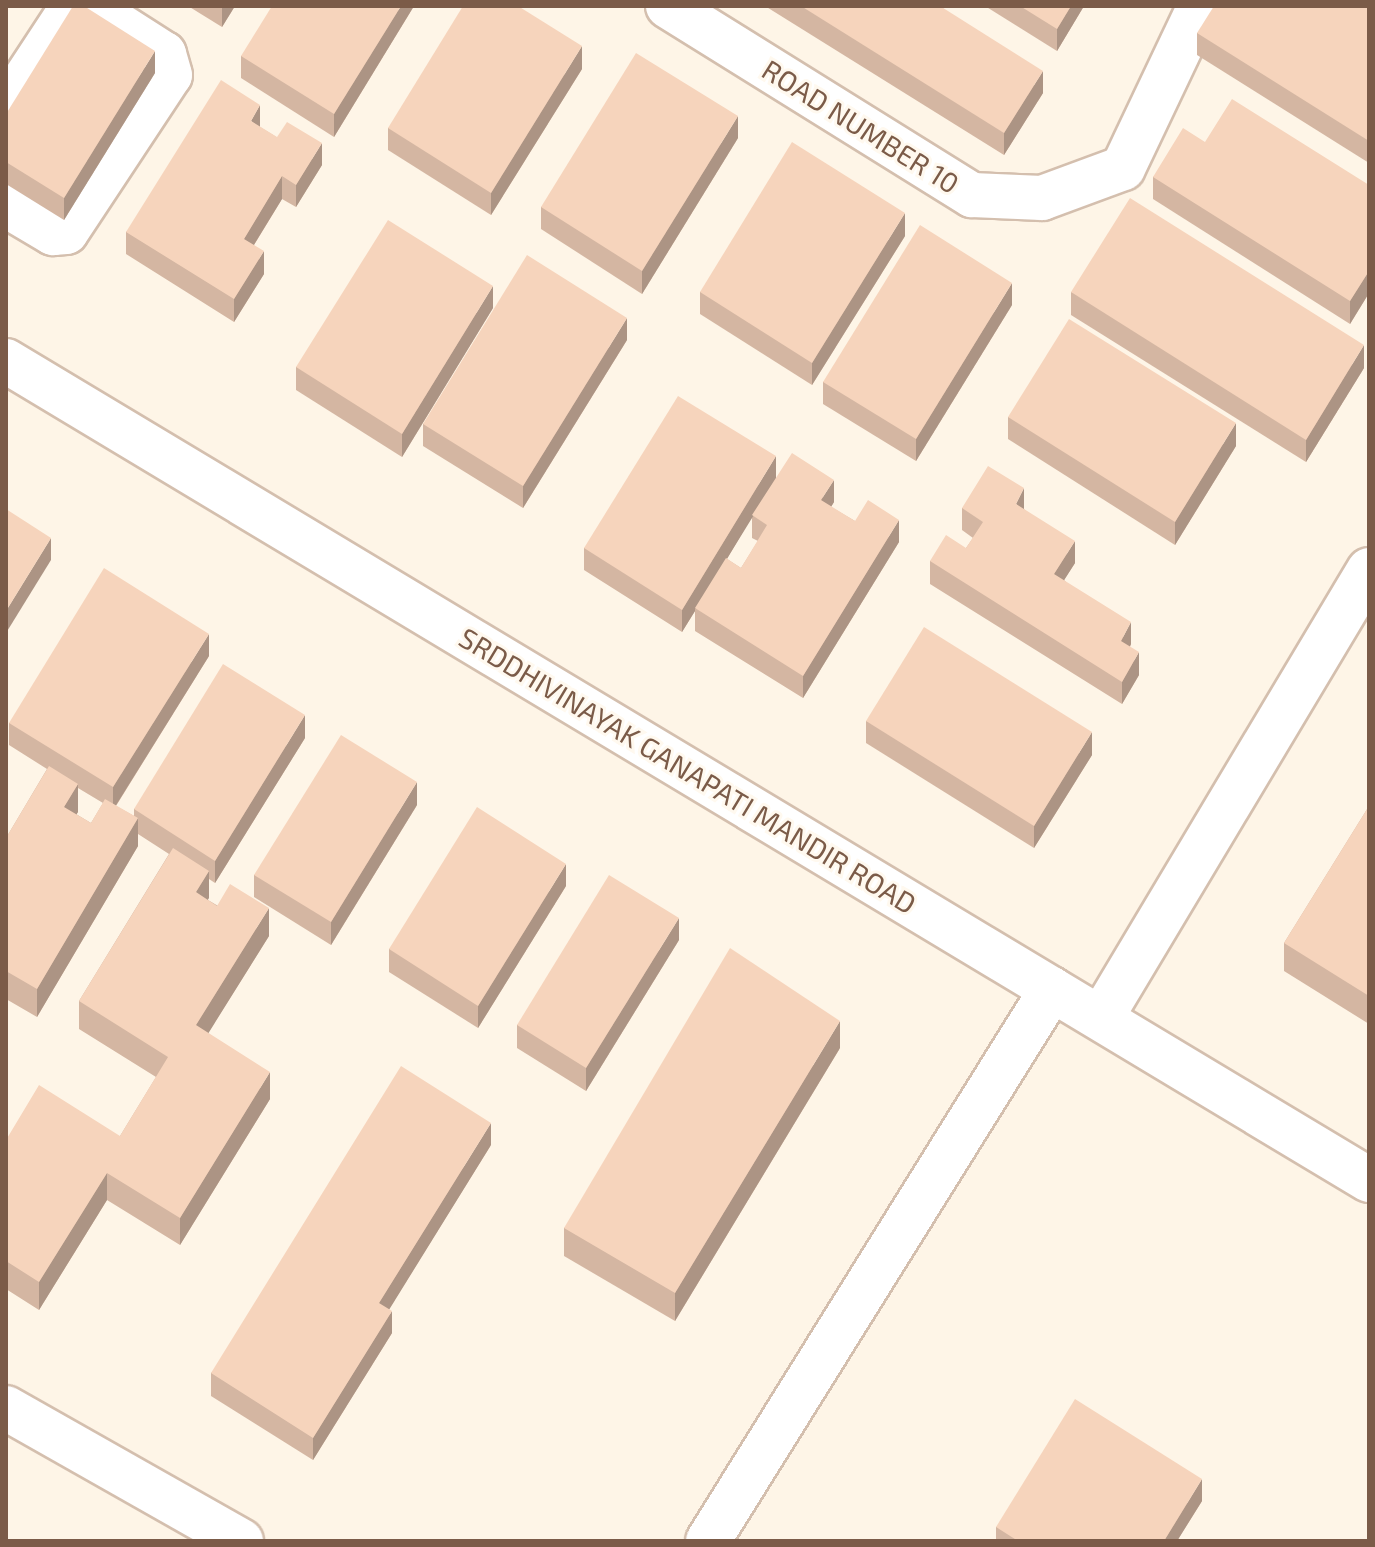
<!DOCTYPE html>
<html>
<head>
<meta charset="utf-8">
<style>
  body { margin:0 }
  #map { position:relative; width:1375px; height:1547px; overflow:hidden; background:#fef5e7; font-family:"Exo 2",sans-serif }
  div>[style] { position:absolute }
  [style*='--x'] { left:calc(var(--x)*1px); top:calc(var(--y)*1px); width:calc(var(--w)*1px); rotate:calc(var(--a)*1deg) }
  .roads { filter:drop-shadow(2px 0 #d4bfae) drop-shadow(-2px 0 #d4bfae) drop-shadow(0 2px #d4bfae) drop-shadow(0 -2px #d4bfae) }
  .minor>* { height:44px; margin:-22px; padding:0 22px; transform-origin:22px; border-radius:22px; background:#fff }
  .wall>* { inset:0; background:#d4b6a2 }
  .shaded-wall>* { inset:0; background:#ac9484 }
  .building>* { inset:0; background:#f6d4bc }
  span { translate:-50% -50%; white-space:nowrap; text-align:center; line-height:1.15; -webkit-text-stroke:6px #fff9ef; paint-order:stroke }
  .street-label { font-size:28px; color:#7b5b48 }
  .frame { position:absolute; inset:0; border:8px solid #7b5b48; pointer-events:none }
</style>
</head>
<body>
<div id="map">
  <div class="roads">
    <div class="minor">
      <i style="--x:668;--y:6;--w:358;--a:31.9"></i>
      <i style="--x:972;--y:195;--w:70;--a:2.5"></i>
      <i style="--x:1042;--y:198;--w:86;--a:-20.3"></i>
      <i style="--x:1123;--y:168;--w:179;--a:-64.6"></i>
      <i style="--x:6;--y:108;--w:122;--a:-56.7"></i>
      <i style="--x:6;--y:205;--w:55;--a:30.8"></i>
      <i style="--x:53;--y:233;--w:13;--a:-4"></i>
      <i style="--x:66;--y:232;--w:188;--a:-56.5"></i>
      <i style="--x:170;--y:75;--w:22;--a:-106"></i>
      <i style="--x:164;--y:54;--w:89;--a:-147.4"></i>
      <i style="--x:6;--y:361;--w:1590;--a:31"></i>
      <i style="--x:1101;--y:1018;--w:522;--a:-59.11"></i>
      <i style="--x:6;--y:1408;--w:270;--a:29.5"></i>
      <i style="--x:708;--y:1541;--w:650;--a:-58.07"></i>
    </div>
  </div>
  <div class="wall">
    <i style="clip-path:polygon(188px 6px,235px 6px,222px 27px)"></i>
    <i style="clip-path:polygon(414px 6px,334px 137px,241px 78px,241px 56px)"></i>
    <i style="clip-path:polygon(765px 6px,940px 6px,1043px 93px,1004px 155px)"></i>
    <i style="clip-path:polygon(985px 6px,1084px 6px,1057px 51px)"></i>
    <i style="clip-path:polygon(1369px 6px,1369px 163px,1197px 55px,1197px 33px)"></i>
    <i style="clip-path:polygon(582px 69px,491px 215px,388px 150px,388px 128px)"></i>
    <i style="clip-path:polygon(155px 73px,64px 220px,6px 184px,6px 114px)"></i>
    <i style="clip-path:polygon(260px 127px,322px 165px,296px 207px,282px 199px,254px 245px,264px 274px,234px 322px,126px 254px,126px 232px)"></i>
    <i style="clip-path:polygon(738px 138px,642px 294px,541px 229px,541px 207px)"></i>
    <i style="clip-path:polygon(1205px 142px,1369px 185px,1369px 293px,1350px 324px,1153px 199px,1153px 177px)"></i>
    <i style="clip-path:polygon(905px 236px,812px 385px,700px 314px,700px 292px)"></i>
    <i style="clip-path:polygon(1071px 292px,1364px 368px,1306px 462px,1071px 315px)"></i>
    <i style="clip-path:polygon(1012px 305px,916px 461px,823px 404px,823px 382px)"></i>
    <i style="clip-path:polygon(493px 308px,402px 457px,296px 390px,296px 367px)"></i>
    <i style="clip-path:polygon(627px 340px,523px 508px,423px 446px,423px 424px)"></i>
    <i style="clip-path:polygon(1008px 417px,1236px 446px,1175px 545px,1008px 439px)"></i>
    <i style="clip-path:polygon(evenodd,776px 478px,834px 502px,831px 507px,855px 521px,899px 542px,803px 698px,695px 631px,695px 611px,682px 632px,584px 570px,584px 548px,776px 478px,752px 516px,752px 538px,758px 541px,741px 568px,727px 559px,752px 516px)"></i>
    <i style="clip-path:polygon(962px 508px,1024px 509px,1075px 563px,1064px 580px,1131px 644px,1130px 647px,1139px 675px,1122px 704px,930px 584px,930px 561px,966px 548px,973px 538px,962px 530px)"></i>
    <i style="clip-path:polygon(evenodd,209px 656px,116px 806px,134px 816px,134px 809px,305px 738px,215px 883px,209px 879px,208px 900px,269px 936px,208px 1033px,270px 1099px,180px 1245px,107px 1200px,39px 1310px,6px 1289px,6px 1140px,120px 1136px,156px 1077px,79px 1029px,79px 1001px,169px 854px,138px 834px,138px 846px,37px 1017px,6px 999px,6px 838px,47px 769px,9px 745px,9px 723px,209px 656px,78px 788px,103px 803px,91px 823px,76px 814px,78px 812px,78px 788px)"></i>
    <i style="clip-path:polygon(866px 721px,1092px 755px,1034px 848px,866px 743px)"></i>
    <i style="clip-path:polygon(417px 805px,331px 945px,254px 897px,254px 875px)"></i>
    <i style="clip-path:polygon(1369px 806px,1369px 1024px,1284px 971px,1284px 943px)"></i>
    <i style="clip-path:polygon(566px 886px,478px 1028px,389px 972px,389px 949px)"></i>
    <i style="clip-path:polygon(679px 940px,586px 1091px,517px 1048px,517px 1025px)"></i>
    <i style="clip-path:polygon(840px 1048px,675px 1321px,564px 1256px,564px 1228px)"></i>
    <i style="clip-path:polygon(491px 1145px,389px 1309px,392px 1333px,313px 1460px,211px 1396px,211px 1373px)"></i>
    <i style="clip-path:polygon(1202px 1501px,1177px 1541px,996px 1541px,996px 1527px)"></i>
  </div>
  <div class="shaded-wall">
    <i style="clip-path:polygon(222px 6px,235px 6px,222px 27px)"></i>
    <i style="clip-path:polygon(401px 6px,414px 6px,334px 137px,334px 114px)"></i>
    <i style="clip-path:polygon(1071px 6px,1084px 6px,1057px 51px,1057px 29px)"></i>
    <i style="clip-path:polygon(582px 46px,582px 69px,491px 215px,491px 193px)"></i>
    <i style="clip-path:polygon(155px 51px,155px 73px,64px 220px,64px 198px)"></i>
    <i style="clip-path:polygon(1043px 71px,1043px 93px,1004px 155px,1004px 133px)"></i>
    <i style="clip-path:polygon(260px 105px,260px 128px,251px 121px)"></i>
    <i style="clip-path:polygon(738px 116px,738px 138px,642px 294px,642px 271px)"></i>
    <i style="clip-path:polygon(322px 143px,322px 165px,296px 207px,296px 185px)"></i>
    <i style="clip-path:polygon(282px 176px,282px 199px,244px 261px,244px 239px)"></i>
    <i style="clip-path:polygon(905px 213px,905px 236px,812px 385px,812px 363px)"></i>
    <i style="clip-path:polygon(264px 251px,264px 274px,234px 322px,234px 299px)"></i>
    <i style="clip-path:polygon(1369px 271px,1369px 293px,1350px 324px,1350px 301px)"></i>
    <i style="clip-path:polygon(1012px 283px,1012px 305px,916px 461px,916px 439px)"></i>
    <i style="clip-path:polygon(493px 286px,493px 308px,402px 457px,402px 434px)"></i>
    <i style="clip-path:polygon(627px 318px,627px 340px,523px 508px,523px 486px)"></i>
    <i style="clip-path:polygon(1364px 345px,1364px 368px,1306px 462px,1306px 440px)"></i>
    <i style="clip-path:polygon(1236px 423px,1236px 446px,1175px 545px,1175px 522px)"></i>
    <i style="clip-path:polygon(776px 456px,776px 479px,696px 609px,695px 608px,695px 611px,682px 632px,682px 610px)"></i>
    <i style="clip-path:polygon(834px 480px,834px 502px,821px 523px,821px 500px)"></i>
    <i style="clip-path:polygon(1024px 488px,1024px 511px,1016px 504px)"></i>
    <i style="clip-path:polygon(899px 520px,899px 542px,803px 698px,803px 676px)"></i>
    <i style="clip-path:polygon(51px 538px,51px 560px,6px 633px,6px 611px)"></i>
    <i style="clip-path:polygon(1075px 541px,1075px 563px,1054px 596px,1054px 574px)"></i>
    <i style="clip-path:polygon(1131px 622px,1131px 644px,1121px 663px,1121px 641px)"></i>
    <i style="clip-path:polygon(209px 634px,209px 656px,113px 810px,113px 787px)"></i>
    <i style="clip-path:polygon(1139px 652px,1139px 675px,1122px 704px,1122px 682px)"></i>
    <i style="clip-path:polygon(305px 715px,305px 738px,215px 883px,215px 861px)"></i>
    <i style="clip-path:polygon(1092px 732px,1092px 755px,1034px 848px,1034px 826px)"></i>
    <i style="clip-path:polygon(417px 782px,417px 805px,331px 945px,331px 922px)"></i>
    <i style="clip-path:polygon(78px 784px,78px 812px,64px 835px,64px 807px)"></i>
    <i style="clip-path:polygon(138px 818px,138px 846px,37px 1017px,37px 989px)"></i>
    <i style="clip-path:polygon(566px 864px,566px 886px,478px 1028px,478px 1006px)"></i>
    <i style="clip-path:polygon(209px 871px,209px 898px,196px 919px,196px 892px)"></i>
    <i style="clip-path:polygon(269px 908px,269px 936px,196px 1053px,196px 1025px)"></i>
    <i style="clip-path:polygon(679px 918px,679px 940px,586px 1091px,586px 1068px)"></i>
    <i style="clip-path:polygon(840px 1021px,840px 1048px,675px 1321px,675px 1293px)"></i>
    <i style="clip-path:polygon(270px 1072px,270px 1099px,180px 1245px,180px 1218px)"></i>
    <i style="clip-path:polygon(491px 1123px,491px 1145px,379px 1326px,379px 1303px)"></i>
    <i style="clip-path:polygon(107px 1173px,107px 1200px,39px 1310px,39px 1282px)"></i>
    <i style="clip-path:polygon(392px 1311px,392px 1333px,313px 1460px,313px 1438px)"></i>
    <i style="clip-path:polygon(1202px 1479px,1202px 1501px,1177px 1541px,1164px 1541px)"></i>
  </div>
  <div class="building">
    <i style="clip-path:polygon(73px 6px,84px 6px,155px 51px,64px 198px,6px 162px,6px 114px)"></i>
    <i style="clip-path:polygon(272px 6px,401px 6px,334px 114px,241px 56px)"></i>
    <i style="clip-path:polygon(463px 6px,518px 6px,582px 46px,491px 193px,388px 128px)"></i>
    <i style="clip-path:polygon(801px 6px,940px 6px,1043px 71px,1004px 133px)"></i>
    <i style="clip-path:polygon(1020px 6px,1071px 6px,1057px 29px)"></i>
    <i style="clip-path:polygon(1214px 6px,1369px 6px,1369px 141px,1197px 33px)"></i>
    <i style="clip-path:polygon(636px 53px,738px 116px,642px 271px,541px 207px)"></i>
    <i style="clip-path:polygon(221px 80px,260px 105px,251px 121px,277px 137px,287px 122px,322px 143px,296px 185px,282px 176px,244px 239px,264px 251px,234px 299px,126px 232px)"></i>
    <i style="clip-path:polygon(1232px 99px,1369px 185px,1369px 271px,1350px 301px,1153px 177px,1183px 128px,1205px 142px)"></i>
    <i style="clip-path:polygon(792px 142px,905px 213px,812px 363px,700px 292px)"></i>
    <i style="clip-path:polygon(1130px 198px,1364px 345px,1306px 440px,1071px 292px)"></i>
    <i style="clip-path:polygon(388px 220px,493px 286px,402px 434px,296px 367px)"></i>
    <i style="clip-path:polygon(920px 225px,1012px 283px,916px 439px,823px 382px)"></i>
    <i style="clip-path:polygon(527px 255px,627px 318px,523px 486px,423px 424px)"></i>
    <i style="clip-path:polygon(1069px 319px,1236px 423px,1175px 522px,1008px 417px)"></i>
    <i style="clip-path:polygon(678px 396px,776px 456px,682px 610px,584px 548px)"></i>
    <i style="clip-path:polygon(792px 453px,834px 480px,821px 500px,855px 521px,868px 500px,899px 520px,803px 676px,695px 608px,726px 558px,741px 568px,767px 525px,752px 515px)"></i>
    <i style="clip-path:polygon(988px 466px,1024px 488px,1016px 504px,1075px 541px,1054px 574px,1131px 622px,1121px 641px,1139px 652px,1122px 682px,930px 561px,946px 535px,966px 548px,983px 522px,962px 508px)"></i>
    <i style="clip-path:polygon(6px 509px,51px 538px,6px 611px)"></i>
    <i style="clip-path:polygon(104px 568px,209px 634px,113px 787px,9px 723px)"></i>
    <i style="clip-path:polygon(924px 627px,1092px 732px,1034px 826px,866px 721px)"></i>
    <i style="clip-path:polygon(223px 664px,305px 715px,215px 861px,134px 809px)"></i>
    <i style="clip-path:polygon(341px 735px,417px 782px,331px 922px,254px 875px)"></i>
    <i style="clip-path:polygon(49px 766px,78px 784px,64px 807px,91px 823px,105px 799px,138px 818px,37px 989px,6px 971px,6px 838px)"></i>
    <i style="clip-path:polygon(1369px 806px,1369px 996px,1284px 943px)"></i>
    <i style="clip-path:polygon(477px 807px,566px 864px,478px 1006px,389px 949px)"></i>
    <i style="clip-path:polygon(173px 848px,209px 871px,196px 892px,217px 906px,230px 884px,269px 908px,196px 1025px,270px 1072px,180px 1218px,107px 1173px,39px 1282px,6px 1261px,6px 1140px,39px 1085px,120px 1136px,168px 1057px,79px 1001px)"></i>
    <i style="clip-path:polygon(609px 875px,679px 918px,586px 1068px,517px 1025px)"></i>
    <i style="clip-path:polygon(730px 948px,840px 1021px,675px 1293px,564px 1228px)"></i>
    <i style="clip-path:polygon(401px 1066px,491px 1123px,379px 1303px,392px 1311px,313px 1438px,211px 1373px)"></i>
    <i style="clip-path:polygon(1075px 1399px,1202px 1479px,1164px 1541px,1018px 1541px,996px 1527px)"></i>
  </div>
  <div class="street-label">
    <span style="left:861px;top:126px;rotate:32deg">ROAD NUMBER 10</span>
    <span style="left:688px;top:770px;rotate:31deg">SRDDHIVINAYAK GANAPATI MANDIR ROAD</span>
  </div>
  <div class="frame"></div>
</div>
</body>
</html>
